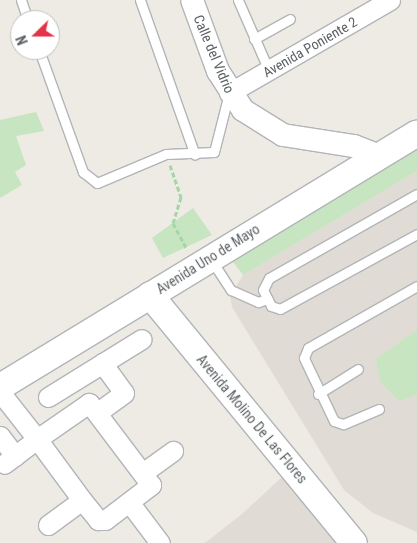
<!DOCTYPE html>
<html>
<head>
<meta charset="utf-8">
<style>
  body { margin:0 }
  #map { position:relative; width:417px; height:543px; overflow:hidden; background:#eeeae4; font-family:"Roboto Condensed",sans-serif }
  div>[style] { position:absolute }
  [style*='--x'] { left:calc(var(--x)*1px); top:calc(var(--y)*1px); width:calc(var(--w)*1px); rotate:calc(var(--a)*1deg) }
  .education>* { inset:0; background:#e1dbd5 }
  .green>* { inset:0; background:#c8e5c1 }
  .path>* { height:3px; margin-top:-1.5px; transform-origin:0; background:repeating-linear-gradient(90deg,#a4d7a7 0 5px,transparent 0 7.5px) }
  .roads { filter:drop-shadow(1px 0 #b1b5b8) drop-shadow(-1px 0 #b1b5b8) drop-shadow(0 1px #b1b5b8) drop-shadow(0 -1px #b1b5b8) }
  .service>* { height:9px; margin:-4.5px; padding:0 4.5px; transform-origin:4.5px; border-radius:4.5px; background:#fff }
  .minor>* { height:19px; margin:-9.5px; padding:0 9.5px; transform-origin:9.5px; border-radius:9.5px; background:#fff }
  .tertiary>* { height:22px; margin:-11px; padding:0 11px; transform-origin:11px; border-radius:11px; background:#fff }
  .secondary>* { height:26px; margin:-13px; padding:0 13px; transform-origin:13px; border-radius:13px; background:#fff }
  span { translate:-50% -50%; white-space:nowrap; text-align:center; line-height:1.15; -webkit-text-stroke:4px #fff; paint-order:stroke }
  .street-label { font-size:14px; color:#5c6164 }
  .north { position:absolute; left:10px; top:10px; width:50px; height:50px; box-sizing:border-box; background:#fff; border:1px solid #bec0c1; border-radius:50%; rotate:248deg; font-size:14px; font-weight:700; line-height:20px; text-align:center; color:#5c6164 }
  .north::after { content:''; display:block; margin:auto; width:18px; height:22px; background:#e53348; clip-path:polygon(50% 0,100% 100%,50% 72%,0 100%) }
</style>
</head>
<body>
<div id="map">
  <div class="education">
    <i style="clip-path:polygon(417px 171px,417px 532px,373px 513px,344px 490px,232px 307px,230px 296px,243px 275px)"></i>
    <i style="clip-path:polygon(283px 476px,337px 543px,205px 543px,242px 514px)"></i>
  </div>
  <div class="green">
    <i style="clip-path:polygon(36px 112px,44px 131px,16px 136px,26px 165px,15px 172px,22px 185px,0 198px,0 120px)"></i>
    <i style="clip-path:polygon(417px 147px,417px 171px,243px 275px,230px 258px)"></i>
    <i style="clip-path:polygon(193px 208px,212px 235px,163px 258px,152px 238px)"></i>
    <i style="clip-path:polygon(417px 330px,417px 395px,399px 401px,381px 383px,376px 359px)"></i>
  </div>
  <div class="path">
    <i style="--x:170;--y:165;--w:34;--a:71"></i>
    <i style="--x:181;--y:197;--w:27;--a:107"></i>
    <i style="--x:173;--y:223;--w:30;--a:62"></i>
  </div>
  <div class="roads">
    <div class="service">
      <i style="--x:21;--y:0;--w:21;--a:71"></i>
      <i style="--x:140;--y:0;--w:164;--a:70.5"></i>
      <i style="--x:238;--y:0;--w:77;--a:66.4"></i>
      <i style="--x:254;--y:39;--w:41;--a:-29.1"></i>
      <i style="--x:39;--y:50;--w:130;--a:70.2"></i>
      <i style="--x:83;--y:172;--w:18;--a:38"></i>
      <i style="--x:97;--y:183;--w:75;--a:-22.8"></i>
      <i style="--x:166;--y:154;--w:48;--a:-2.4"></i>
      <i style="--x:214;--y:152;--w:61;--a:-75.7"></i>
      <i style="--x:417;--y:194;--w:170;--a:150.4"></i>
      <i style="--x:269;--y:278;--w:13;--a:117"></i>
      <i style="--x:263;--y:290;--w:18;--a:63"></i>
      <i style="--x:271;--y:306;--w:9;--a:18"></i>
      <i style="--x:280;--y:309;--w:156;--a:-28.7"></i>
      <i style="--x:212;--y:261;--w:35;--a:57"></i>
      <i style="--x:231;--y:290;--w:30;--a:24"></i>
      <i style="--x:258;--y:302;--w:10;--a:-17"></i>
      <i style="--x:318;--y:394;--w:47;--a:-32"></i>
      <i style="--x:379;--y:409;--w:39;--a:157"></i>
      <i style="--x:343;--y:424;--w:9;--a:-162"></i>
      <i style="--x:334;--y:421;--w:70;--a:-115.5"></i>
      <i style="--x:304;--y:358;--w:11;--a:-68"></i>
      <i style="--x:308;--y:348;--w:125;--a:-29.6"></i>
    </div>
    <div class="minor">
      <i style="--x:229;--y:93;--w:186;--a:-30"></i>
      <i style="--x:0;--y:392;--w:60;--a:51.8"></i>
      <i style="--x:37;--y:439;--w:76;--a:53.6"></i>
      <i style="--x:82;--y:500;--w:26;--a:51"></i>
      <i style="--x:98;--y:520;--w:7;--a:0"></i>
      <i style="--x:105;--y:520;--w:58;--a:-37.3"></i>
      <i style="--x:151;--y:485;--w:103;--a:-127.1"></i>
      <i style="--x:89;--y:403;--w:63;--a:145.3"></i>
      <i style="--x:37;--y:439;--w:41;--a:142.9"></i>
      <i style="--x:48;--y:397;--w:110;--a:-31.7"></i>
      <i style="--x:98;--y:412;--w:32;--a:-36"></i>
      <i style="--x:124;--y:393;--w:37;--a:-126"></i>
      <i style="--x:0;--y:436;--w:25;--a:53"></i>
      <i style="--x:144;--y:472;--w:36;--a:-36"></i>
      <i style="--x:129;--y:502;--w:51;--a:52.9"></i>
      <i style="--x:48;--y:525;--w:42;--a:-36.3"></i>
    </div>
    <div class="tertiary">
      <i style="--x:192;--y:0;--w:76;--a:69.9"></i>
      <i style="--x:218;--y:71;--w:46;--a:57.3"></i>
      <i style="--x:243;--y:110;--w:47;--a:32"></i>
      <i style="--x:283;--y:135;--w:72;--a:8.8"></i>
      <i style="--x:354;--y:146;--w:25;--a:21"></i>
    </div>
    <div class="secondary">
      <i style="--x:150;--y:295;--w:321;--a:50.6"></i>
      <i style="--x:0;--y:387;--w:488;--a:-31.3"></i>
    </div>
  </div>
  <div class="street-label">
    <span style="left:310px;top:47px;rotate:-30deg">Avenida Poniente 2</span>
    <span style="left:214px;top:54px;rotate:67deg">Calle del Vidrio</span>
    <span style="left:208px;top:259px;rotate:-32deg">Avenida Uno de Mayo</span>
    <span style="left:252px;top:419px;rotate:50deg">Avenida Molino De Las Flores</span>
  </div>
  <div class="north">N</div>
</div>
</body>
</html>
